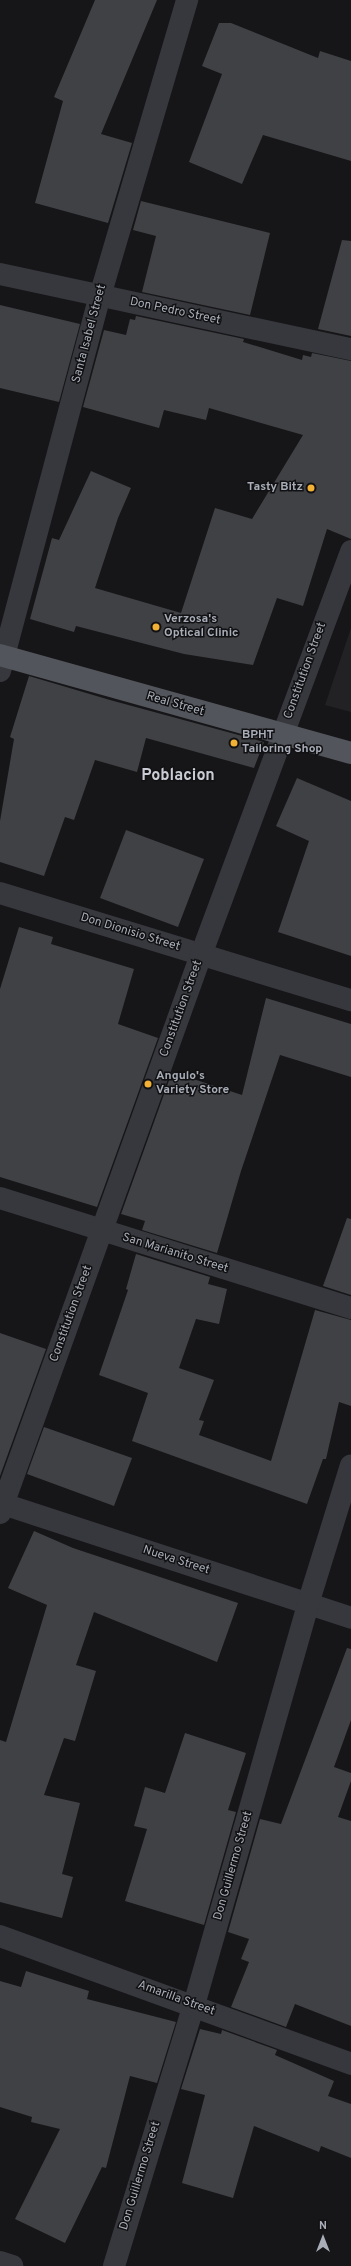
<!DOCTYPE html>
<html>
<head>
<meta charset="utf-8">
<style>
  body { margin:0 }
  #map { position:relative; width:351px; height:2266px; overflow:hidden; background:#161618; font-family:Overpass,sans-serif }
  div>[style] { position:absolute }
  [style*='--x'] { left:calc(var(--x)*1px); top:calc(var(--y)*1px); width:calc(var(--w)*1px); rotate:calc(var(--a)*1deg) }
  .built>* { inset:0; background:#222225 }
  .building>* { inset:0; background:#404145 }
  .minor>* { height:22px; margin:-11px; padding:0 11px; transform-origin:11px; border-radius:11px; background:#37383d }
  .major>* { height:22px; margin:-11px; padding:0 11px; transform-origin:11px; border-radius:11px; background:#53555c }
  .dots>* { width:11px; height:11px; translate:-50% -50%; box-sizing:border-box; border:2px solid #111113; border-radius:50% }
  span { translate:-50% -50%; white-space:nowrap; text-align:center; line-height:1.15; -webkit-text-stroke:3px #111113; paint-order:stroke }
  .street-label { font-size:12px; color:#a8adb8 }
  .poi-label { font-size:12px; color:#a8adb8; font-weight:700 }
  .right { translate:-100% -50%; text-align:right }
  .left { translate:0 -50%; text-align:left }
  .district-label { font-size:16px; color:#c9ccd4; font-weight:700 }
  .north { position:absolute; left:303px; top:2218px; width:40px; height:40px; -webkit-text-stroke:3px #111113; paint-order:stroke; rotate:0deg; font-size:11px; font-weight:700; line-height:16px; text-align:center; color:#a8adb8 }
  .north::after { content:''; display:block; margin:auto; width:14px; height:18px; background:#a8adb8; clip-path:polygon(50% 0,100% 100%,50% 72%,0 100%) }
</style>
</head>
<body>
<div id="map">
  <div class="built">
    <i style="clip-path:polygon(351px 628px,351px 712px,325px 705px)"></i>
  </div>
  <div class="building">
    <i style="clip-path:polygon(95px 0,157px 0,101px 134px,132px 143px,108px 223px,35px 203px,63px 101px,54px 97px)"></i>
    <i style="clip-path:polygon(219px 23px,231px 23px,318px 58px,320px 51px,351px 61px,351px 161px,263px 135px,242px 184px,189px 162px,222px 74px,202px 66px)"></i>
    <i style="clip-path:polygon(141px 201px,270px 233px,250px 315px,142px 292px,156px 236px,133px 230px)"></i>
    <i style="clip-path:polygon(342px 240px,351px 241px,351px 336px,318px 329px)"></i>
    <i style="clip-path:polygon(0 305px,80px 324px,59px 402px,0 388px)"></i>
    <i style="clip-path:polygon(136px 316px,244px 339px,243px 342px,302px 360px,303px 355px,311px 357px,312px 353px,351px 361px,351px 539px,327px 529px,303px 606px,277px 598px,253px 665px,184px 654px,76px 626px,74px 632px,30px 619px,52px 538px,59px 540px,91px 471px,131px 488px,118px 518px,95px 588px,181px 613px,215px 508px,252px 519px,303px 435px,209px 408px,206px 420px,164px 410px,159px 428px,83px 407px,104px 330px,126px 335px,130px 319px,135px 320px)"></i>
    <i style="clip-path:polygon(29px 676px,110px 700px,264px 742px,254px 768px,146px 738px,137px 772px,95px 760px,74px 820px,65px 817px,44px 876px,0 862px,0 821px,14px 739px,10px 737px)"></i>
    <i style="clip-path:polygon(297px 778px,351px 801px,351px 956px,278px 932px,309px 841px,276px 826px)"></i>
    <i style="clip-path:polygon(126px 830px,204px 859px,178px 927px,100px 898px)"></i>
    <i style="clip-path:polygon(19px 927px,53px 937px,51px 944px,134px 969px,118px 1024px,158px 1038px,97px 1207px,0 1177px,0 989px)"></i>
    <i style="clip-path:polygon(266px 998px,351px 1024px,351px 1077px,280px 1055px,241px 1171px,217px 1253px,142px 1230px,145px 1221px,121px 1214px,172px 1072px,242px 1095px)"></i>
    <i style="clip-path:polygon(347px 1218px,351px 1219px,351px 1295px,323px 1286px)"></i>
    <i style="clip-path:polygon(136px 1254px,210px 1277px,208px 1284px,227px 1289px,219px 1324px,196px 1319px,179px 1368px,214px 1380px,199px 1420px,204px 1421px,199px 1435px,271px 1461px,315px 1310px,351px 1320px,351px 1406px,339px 1402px,326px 1459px,323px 1459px,307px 1504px,132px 1441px,148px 1393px,99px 1375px,128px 1290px,126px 1289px)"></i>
    <i style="clip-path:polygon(0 1333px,46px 1349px,0 1476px)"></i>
    <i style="clip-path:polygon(44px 1427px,132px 1458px,114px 1506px,27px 1474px)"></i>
    <i style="clip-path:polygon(34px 1531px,73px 1548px,238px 1603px,217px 1662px,94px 1612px,76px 1665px,96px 1671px,75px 1741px,64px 1738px,44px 1795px,80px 1803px,62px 1874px,73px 1877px,62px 1918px,0 1902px,0 1740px,6px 1742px,47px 1605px,8px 1588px)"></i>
    <i style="clip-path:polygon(347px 1648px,351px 1649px,351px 1720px,334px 1767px,351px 1773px,351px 1781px,338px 1817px,351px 1821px,351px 2026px,295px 2004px,286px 2027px,231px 2007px,249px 1962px,241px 1959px,249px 1939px,228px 1932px,260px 1819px,281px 1824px)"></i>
    <i style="clip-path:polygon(185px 1733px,246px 1753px,228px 1810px,236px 1812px,204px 1925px,125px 1901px,147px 1829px,134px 1826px,145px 1787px,165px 1793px)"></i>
    <i style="clip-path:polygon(26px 1971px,89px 1991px,87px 1999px,176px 2022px,157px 2083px,130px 2076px,106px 2168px,102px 2167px,65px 2243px,15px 2219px,60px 2129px,31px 2122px,32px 2117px,0 2107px,0 1981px,21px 1987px)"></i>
    <i style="clip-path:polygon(200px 2029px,221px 2034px,222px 2030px,277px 2050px,275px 2055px,334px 2081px,328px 2096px,351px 2104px,351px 2158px,321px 2146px,319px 2152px,254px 2126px,233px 2198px,182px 2183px,205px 2095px,181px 2089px)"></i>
  </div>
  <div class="minor">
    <i style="--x:0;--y:274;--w:359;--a:12.1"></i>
    <i style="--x:0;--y:671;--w:388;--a:-75.1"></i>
    <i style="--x:100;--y:296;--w:309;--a:-73.6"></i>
    <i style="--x:0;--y:893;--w:367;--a:17"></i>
    <i style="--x:0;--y:1198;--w:368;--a:17.4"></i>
    <i style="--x:0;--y:1503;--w:369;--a:18.1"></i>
    <i style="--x:0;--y:1513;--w:593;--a:-70.19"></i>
    <i style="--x:201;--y:955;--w:431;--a:-69.6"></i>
    <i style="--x:0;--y:1936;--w:374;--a:20"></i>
    <i style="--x:0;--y:2262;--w:13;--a:18"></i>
    <i style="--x:114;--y:2266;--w:273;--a:-73"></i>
    <i style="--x:194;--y:2005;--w:417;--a:-74.1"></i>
    <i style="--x:308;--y:1604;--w:145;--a:-72.8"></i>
  </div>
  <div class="major">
    <i style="--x:0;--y:655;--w:364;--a:15.6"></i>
  </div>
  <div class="dots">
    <i style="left:311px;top:488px;background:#f2b134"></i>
    <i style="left:156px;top:627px;background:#f2b134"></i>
    <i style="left:234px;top:743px;background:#f2b134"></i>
    <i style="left:148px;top:1084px;background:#f2b134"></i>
  </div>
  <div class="street-label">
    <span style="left:175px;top:312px;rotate:12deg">Don Pedro Street</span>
    <span style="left:90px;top:334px;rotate:-75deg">Santa Isabel Street</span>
    <span style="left:306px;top:671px;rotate:-70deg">Constitution Street</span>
    <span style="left:175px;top:705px;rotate:16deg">Real Street</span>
    <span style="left:130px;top:933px;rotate:17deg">Don Dionisio Street</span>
    <span style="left:182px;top:1009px;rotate:-70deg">Constitution Street</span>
    <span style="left:175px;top:1254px;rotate:17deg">San Marianito Street</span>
    <span style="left:72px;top:1314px;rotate:-70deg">Constitution Street</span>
    <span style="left:176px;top:1561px;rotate:18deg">Nueva Street</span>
    <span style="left:234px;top:1866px;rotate:-74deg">Don Guillermo Street</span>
    <span style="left:176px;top:1999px;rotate:20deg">Amarilla Street</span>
    <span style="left:141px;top:2176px;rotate:-73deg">Don Guillermo Street</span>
  </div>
  <div class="poi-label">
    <span class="right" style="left:303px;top:488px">Tasty Bitz</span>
    <span class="left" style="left:164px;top:627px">Verzosa's<br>Optical Clinic</span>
    <span class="left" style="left:242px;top:743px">BPHT<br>Tailoring Shop</span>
    <span class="left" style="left:156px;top:1084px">Angulo's<br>Variety Store</span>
  </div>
  <div class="district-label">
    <span style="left:178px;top:776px">Poblacion</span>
  </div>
  <div class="north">N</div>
</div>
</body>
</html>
